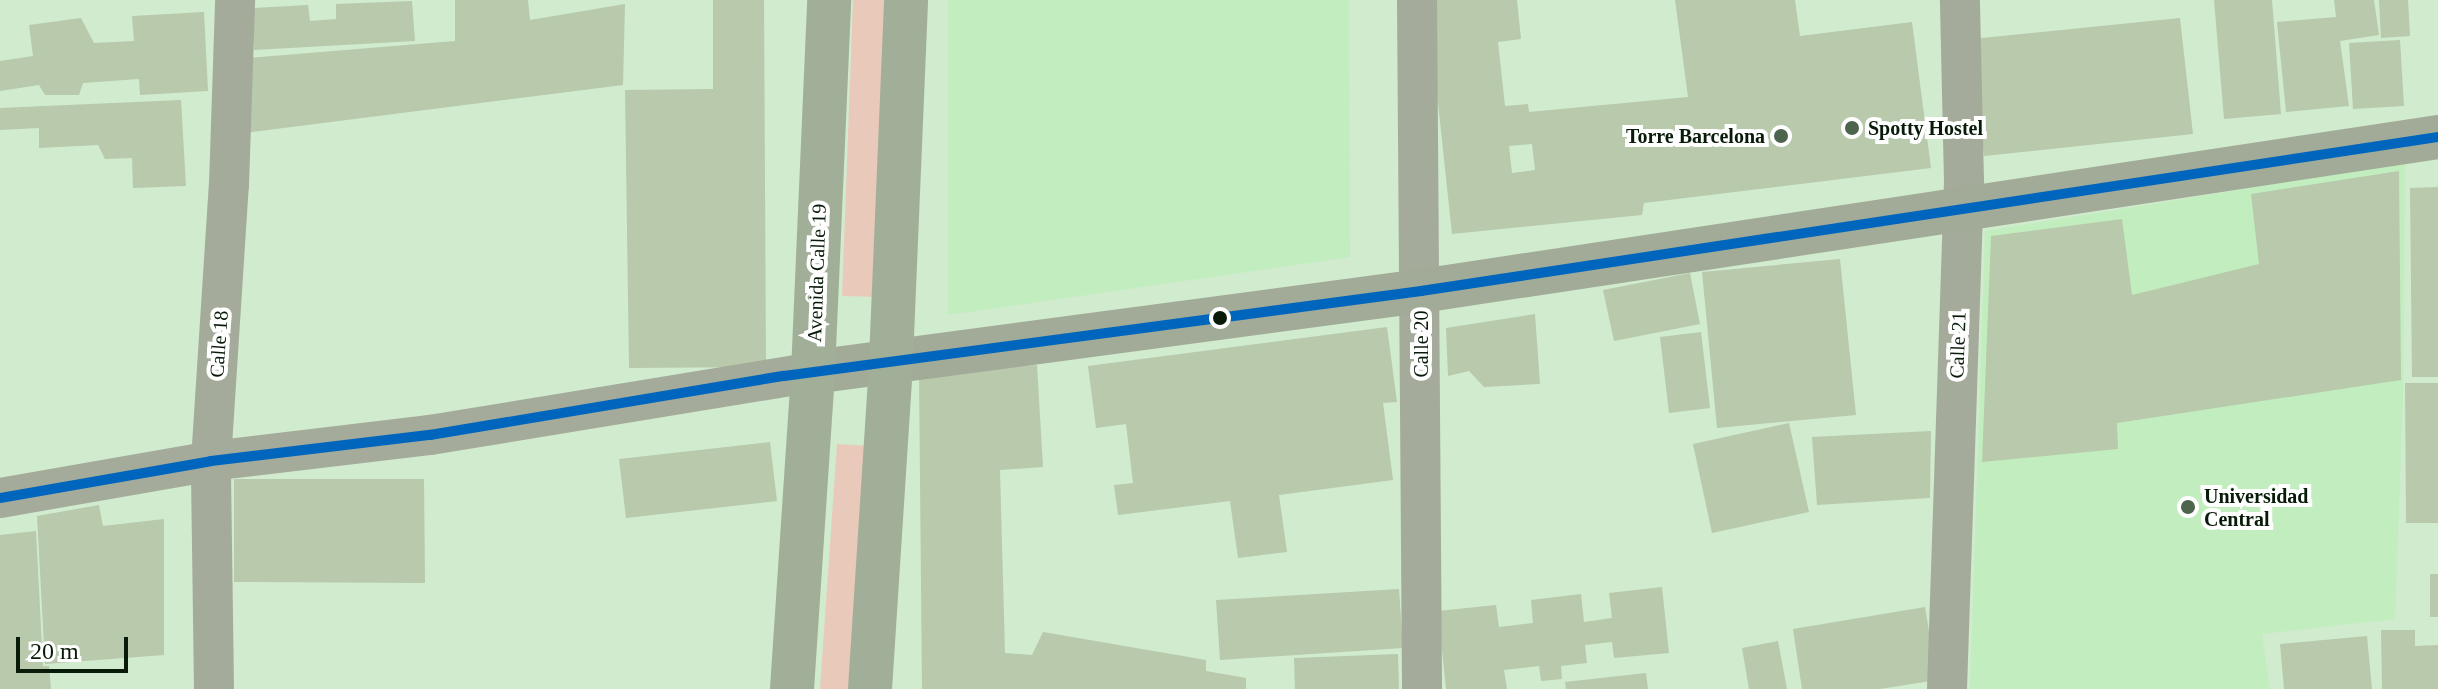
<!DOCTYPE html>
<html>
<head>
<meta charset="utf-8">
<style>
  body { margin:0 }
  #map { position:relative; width:2438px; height:689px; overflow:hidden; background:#d0ebce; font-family:"Times New Roman",serif }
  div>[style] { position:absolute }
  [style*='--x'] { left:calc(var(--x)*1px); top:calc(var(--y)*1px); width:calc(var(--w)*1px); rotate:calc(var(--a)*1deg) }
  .built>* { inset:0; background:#c2edbf }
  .green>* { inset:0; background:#e9caba }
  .building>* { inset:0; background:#b8c9ac }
  .minor>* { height:40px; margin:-20px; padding:0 20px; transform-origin:20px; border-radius:20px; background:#a5ab9a }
  .secondary>* { height:44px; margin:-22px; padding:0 22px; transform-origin:22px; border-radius:22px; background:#a2ab97 }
  .primary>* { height:44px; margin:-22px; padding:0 22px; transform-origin:22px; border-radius:22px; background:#a2af98 }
  .bus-1>* { height:10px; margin:-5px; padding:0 5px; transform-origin:5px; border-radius:5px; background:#0065bd }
  .dots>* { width:22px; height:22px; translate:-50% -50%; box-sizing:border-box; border:4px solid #fff; border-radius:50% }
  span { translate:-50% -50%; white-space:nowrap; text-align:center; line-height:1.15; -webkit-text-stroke:8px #fff; paint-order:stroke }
  .poi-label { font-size:20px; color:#081b08; font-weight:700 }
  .left { translate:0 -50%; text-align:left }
  .right { translate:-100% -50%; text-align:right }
  .street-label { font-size:20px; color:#081b08 }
  .scale { position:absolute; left:16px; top:637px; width:112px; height:36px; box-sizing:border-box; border:4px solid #081b08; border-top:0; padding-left:10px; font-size:24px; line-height:28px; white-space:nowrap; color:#081b08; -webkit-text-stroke:6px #fff; paint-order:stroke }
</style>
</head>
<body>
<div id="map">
  <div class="built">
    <i style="clip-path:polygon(948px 0,1349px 0,1350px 257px,948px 315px)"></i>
    <i style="clip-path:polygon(2405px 163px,2403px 394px,2395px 619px,2262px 634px,2270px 689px,1970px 689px,1985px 231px)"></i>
  </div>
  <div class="green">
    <i style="clip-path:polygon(853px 0,887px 0,878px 297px,842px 296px)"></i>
    <i style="clip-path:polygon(837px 444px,872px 446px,854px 689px,820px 689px)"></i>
  </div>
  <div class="building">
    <i style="clip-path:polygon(455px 0,528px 0,530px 20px,625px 4px,623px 85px,236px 134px,237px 59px,455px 41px)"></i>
    <i style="clip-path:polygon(713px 0,764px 0,766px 367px,629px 368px,625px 90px,713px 89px)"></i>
    <i style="clip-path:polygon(evenodd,1427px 0,1517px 0,1521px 39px,1498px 42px,1505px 106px,1528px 104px,1529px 112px,1688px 97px,1675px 0,1795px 0,1800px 36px,1912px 22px,1931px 168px,1644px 203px,1642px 215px,1452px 234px,1427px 0,1532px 144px,1535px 170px,1512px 173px,1509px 146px,1532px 144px)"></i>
    <i style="clip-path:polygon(2214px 0,2272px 0,2281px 114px,2224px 119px)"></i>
    <i style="clip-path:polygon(2334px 0,2374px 0,2379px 35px,2340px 41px,2349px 106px,2286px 112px,2277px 22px,2336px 17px)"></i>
    <i style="clip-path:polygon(2379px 0,2408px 0,2410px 36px,2381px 38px)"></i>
    <i style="clip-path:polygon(412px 1px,415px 41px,254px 50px,253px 8px,308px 5px,310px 21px,336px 19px,336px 4px)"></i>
    <i style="clip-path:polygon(204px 12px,208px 91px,140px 95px,139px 79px,83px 83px,79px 95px,45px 95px,39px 85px,0 91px,0 61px,33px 56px,29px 25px,81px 18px,94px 43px,134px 41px,132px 16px)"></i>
    <i style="clip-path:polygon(2180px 18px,2193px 134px,1984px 156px,1972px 39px)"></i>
    <i style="clip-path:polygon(2400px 40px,2404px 106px,2353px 109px,2349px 43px)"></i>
    <i style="clip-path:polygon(181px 100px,186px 186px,133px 188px,132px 158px,105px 159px,98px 145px,39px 148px,39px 128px,0 130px,0 108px)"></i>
    <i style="clip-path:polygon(2399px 171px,2401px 380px,2117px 423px,2118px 449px,1982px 462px,1991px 236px,2122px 219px,2132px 295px,2259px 264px,2251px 194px)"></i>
    <i style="clip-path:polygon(2438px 187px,2438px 377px,2412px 377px,2410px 188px)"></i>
    <i style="clip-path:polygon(1840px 259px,1856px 415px,1717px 428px,1702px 272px)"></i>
    <i style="clip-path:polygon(1690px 273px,1700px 324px,1614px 341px,1603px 290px)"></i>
    <i style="clip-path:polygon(1535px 314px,1540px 384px,1484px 387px,1469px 371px,1448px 376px,1446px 328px)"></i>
    <i style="clip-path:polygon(1387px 327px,1397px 402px,1383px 403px,1393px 480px,1279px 495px,1287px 552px,1238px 558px,1230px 501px,1118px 515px,1114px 485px,1133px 483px,1126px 424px,1096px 428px,1088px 366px)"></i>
    <i style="clip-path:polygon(1701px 332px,1710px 408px,1669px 413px,1660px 337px)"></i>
    <i style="clip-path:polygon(1037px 365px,1043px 467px,1000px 470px,1005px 653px,1032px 655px,1043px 632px,1206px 660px,1206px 671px,1246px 678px,1246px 689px,922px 689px,919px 372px)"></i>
    <i style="clip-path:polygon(2405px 383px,2438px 383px,2438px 523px,2406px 523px)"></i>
    <i style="clip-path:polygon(1789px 423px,1809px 512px,1712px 533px,1693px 444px)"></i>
    <i style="clip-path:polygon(1931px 431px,1930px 498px,1817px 505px,1812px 437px)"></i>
    <i style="clip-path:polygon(770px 442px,777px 501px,626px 518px,619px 459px)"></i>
    <i style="clip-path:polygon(234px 479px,424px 479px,425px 583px,234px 582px)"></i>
    <i style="clip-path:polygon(99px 505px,103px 526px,164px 519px,164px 655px,45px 664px,37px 516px)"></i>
    <i style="clip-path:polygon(36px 531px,43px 666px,49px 666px,51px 689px,0 689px,0 535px)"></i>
    <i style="clip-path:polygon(2430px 574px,2438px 574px,2438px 617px,2430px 617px)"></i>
    <i style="clip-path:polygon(1662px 587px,1669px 653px,1614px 658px,1612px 642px,1585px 645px,1587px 663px,1561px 666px,1562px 679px,1541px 681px,1539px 666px,1504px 670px,1507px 689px,1446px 689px,1438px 611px,1496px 605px,1499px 627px,1533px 623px,1531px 600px,1581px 594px,1584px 622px,1612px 618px,1609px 593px)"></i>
    <i style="clip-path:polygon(1399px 589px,1403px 648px,1220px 660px,1216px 600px)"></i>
    <i style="clip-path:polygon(1925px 607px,1937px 680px,1880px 689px,1802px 689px,1793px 629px)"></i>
    <i style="clip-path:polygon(2381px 630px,2415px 630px,2415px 646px,2438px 645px,2438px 689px,2382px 689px)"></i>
    <i style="clip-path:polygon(2367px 636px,2372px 689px,2284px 689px,2280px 644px)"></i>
    <i style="clip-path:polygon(1778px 641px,1787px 689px,1749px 689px,1742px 648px)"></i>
    <i style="clip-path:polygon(1398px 654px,1399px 689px,1295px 689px,1294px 658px)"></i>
    <i style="clip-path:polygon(1646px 673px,1648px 689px,1566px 689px,1565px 682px)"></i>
  </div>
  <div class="minor">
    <i style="--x:1417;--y:0;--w:689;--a:89.58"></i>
    <i style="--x:0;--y:498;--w:214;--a:-9.9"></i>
    <i style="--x:211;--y:461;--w:221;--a:-6.8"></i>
    <i style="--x:430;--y:435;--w:388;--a:-9.3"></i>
    <i style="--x:214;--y:689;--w:228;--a:-90.8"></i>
    <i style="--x:211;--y:461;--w:277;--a:-86.3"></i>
    <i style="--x:229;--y:185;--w:185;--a:-88.1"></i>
    <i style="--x:1947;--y:689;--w:508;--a:-88.08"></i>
    <i style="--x:1964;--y:181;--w:181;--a:-91.3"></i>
  </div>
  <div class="secondary">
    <i style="--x:813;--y:372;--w:613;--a:-7.59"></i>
    <i style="--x:1421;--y:291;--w:1029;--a:-8.61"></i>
  </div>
  <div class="primary">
    <i style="--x:792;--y:689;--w:318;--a:-86.2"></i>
    <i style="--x:813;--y:372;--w:372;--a:-87.5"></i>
    <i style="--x:870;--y:689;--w:330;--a:-86.3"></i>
    <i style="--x:891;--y:360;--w:360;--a:-87.6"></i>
  </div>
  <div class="bus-1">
    <i style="--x:0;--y:498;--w:214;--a:-9.9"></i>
    <i style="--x:211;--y:461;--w:221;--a:-6.8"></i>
    <i style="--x:430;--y:435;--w:359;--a:-9.5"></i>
    <i style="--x:784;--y:376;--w:643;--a:-7.6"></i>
    <i style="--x:1421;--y:291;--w:1029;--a:-8.61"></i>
  </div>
  <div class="dots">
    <i style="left:1852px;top:128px;background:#4e644d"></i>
    <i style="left:1781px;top:136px;background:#4e644d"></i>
    <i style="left:1220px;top:318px;background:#081b08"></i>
    <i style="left:2188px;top:507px;background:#4e644d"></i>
  </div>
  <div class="poi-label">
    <span class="left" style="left:1868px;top:128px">Spotty Hostel</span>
    <span class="right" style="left:1765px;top:136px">Torre Barcelona</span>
    <span class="left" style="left:2204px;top:508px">Universidad<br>Central</span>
  </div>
  <div class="street-label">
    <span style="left:817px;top:273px;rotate:-88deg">Avenida Calle 19</span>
    <span style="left:219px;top:344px;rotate:-86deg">Calle 18</span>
    <span style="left:1421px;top:344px;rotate:-90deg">Calle 20</span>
    <span style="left:1958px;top:345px;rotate:-88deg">Calle 21</span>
  </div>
  <div class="scale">20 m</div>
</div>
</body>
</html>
